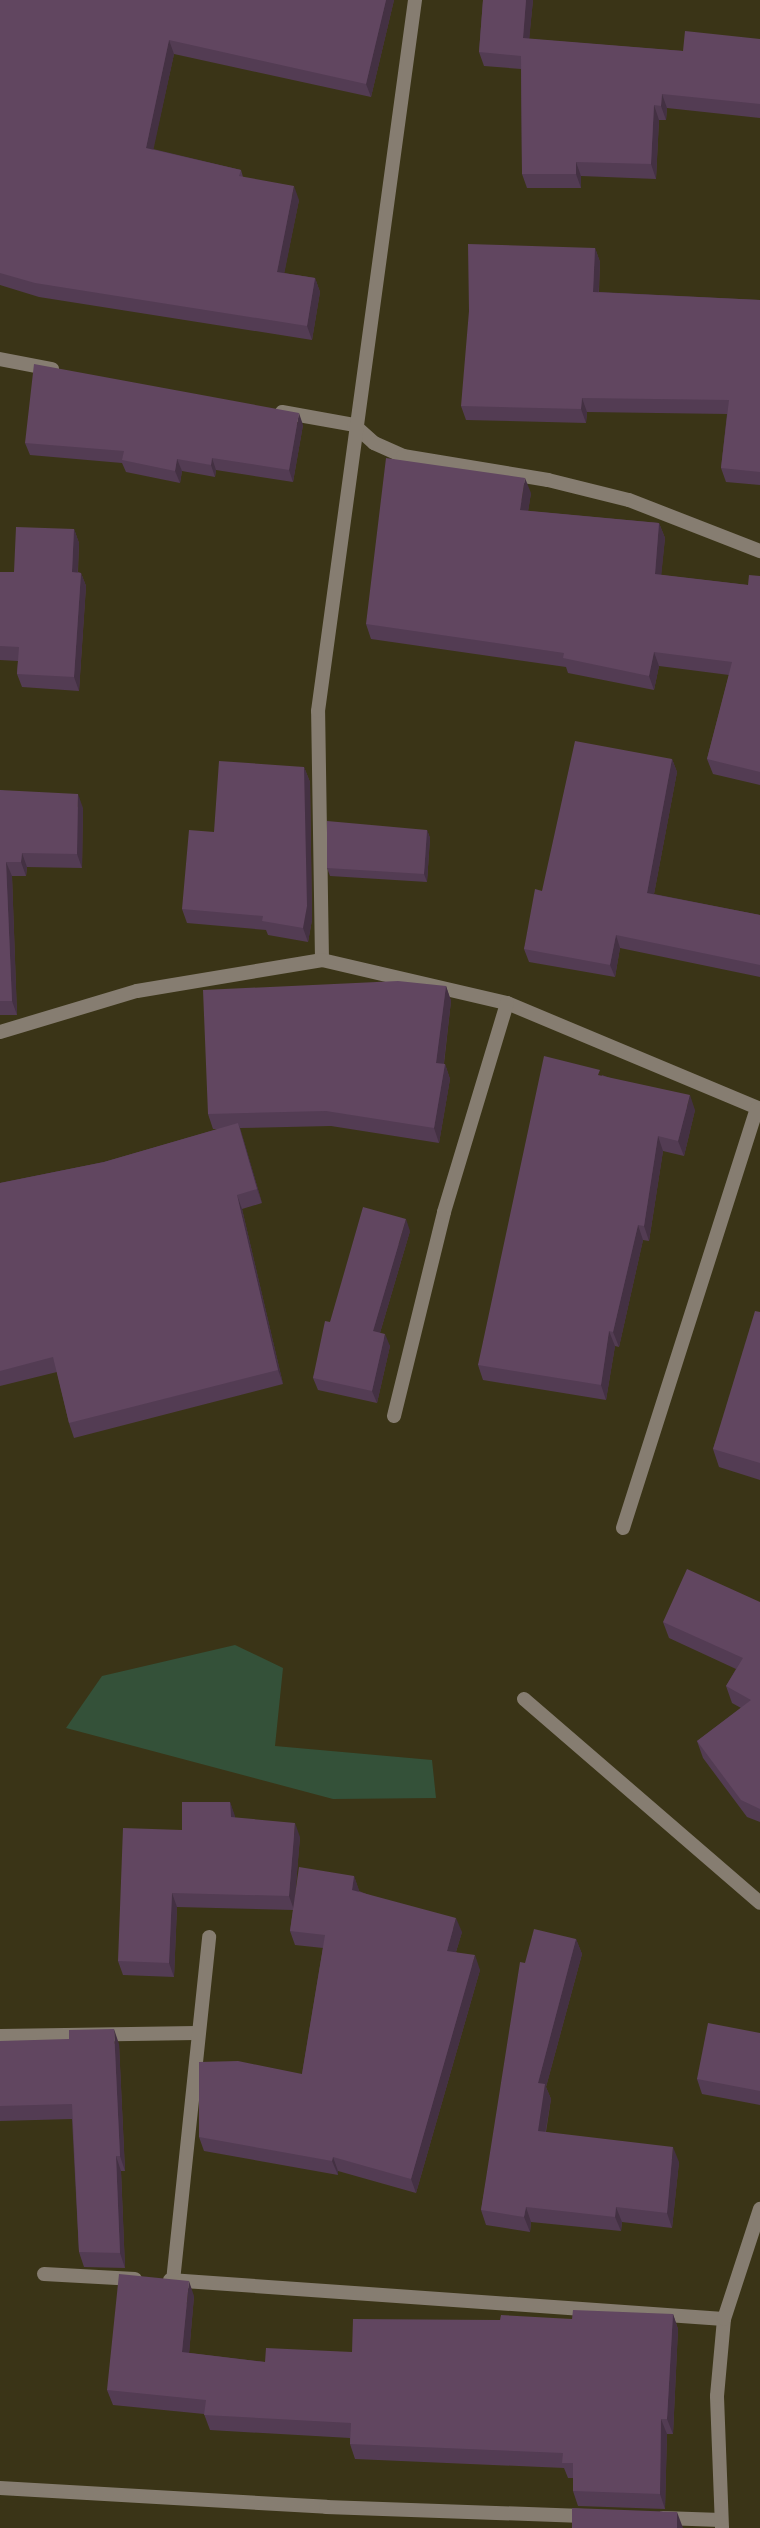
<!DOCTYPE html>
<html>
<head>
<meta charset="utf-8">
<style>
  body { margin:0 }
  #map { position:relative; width:760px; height:2528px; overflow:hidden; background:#3a3417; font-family:Spectral,serif }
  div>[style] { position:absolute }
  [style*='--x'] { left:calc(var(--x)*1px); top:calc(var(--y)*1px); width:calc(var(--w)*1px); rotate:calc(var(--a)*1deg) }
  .green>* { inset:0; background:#345139 }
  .minor>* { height:14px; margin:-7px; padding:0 7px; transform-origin:7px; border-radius:7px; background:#867d71 }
  .wall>* { inset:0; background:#533c53 }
  .shaded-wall>* { inset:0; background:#443143 }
  .building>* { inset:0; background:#614660 }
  span { translate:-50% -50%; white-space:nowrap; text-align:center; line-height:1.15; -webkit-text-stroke:5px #302a0d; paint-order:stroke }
</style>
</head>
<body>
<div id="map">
  <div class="green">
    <i style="clip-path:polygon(235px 1645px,283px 1668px,275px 1746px,432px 1760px,436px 1798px,333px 1799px,66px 1728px,102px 1676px)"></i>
  </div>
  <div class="minor">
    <i style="--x:0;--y:359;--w:53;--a:10.9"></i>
    <i style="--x:282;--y:412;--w:73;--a:10.2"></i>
    <i style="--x:354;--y:425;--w:27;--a:42"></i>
    <i style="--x:374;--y:443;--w:32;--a:24"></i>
    <i style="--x:403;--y:456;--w:147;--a:9.4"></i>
    <i style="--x:548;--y:480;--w:83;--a:13.9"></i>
    <i style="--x:629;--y:500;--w:141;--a:21.3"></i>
    <i style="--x:322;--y:960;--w:249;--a:-90.9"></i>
    <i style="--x:318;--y:711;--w:718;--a:-82.23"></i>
    <i style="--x:0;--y:1032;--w:143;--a:-16.7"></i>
    <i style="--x:137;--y:991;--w:188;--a:-9.5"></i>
    <i style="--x:322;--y:960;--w:190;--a:13.1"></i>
    <i style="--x:507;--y:1003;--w:274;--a:22.7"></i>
    <i style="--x:394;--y:1416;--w:210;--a:-76.2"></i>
    <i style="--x:444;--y:1212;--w:218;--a:-73.2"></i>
    <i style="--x:623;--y:1528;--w:441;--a:-72.3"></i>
    <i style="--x:524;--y:1699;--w:312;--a:40.8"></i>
    <i style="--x:0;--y:2036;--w:196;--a:-0.9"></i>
    <i style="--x:44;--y:2274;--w:91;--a:3.1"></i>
    <i style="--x:170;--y:2280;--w:555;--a:4.03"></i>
    <i style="--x:173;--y:2281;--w:346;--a:-84"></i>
    <i style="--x:0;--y:2488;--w:327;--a:3.3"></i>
    <i style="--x:326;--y:2507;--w:264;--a:2"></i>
    <i style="--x:663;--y:2518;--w:58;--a:2"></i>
    <i style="--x:722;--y:2527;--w:131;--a:-92.2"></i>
    <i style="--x:717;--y:2396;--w:77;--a:-84.8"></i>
    <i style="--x:724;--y:2319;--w:116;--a:-71.9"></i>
  </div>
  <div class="wall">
    <i style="clip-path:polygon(0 0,394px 0,371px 97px,174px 54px,153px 149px,241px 170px,243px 177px,299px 200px,284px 273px,315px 278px,320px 292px,312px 340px,39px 297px,0 285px)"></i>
    <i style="clip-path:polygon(483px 0,533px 0,529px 39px,683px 51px,760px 39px,760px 118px,667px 108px,666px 120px,659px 120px,656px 179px,581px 176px,581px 188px,527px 188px,522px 174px,521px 69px,484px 66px,479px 52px)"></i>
    <i style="clip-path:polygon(595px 248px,600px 262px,599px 292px,760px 300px,760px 485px,726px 482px,721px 468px,727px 414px,587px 412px,586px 423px,466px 420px,461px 406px)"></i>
    <i style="clip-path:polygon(303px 425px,293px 482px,216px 470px,215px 477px,182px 471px,180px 483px,126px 472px,122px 463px,30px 455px,25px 443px)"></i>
    <i style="clip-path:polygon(531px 493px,528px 511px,659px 523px,665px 538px,661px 575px,748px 585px,760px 576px,760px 785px,713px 774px,707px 759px,729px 675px,659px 666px,654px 690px,568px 673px,566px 667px,371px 639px,366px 624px)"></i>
    <i style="clip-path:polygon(74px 529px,79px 543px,78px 572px,81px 573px,86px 586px,79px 691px,22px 687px,17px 674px,18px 661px,0 660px,0 572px,14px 572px)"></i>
    <i style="clip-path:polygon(672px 759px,677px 772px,654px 894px,760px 915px,760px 977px,620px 948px,615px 977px,529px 962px,524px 949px,542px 891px)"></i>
    <i style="clip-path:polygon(304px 767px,310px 782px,312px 920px,308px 942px,268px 935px,266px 930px,187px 923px,182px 909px)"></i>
    <i style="clip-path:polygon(0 790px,83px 808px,82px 868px,27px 867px,26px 876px,12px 876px,17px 1015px,0 1015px)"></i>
    <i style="clip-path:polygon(427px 830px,430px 838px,427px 882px,330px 876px,327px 868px)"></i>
    <i style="clip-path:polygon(446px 986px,451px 1001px,444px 1064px,445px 1064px,450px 1079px,439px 1143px,331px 1126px,240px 1128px,262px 1203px,242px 1209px,283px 1384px,74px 1438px,69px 1423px,57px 1372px,0 1386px,0 1183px,104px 1162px,218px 1129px,213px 1129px,208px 1114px)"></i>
    <i style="clip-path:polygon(602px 1075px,695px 1110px,684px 1156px,663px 1151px,649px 1241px,643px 1240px,619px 1347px,615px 1346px,606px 1400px,483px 1380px,478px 1365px)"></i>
    <i style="clip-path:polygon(410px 1231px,380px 1333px,390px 1346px,377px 1403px,318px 1390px,313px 1378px,330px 1322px)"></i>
    <i style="clip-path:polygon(760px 1312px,760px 1480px,719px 1467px,713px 1449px)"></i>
    <i style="clip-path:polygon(760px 1602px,760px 1822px,747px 1817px,703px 1758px,697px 1741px,741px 1708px,732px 1703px,726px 1686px,736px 1669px,669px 1638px,663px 1622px)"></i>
    <i style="clip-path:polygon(230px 1802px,235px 1818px,300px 1837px,295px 1895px,354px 1876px,359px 1891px,462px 1932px,456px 1952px,480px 1970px,416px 2193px,338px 2171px,338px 2175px,204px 2151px,199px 2137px,302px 2074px,323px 1948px,295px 1945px,290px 1931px,293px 1910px,177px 1907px,174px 1977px,123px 1975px,118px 1961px,182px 1830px)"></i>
    <i style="clip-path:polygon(576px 1939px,582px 1954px,546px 2087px,551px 2099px,546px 2132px,679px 2162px,672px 2228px,622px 2222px,621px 2231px,531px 2222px,530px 2232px,486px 2225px,481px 2210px,525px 1963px)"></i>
    <i style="clip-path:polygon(760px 2033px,760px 2105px,702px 2094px,697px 2079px)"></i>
    <i style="clip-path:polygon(0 2041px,119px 2044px,125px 2171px,121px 2171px,125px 2268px,84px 2267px,79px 2252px,72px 2119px,0 2121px)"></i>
    <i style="clip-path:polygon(194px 2296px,189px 2353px,265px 2362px,352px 2352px,500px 2320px,572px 2319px,673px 2314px,678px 2329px,673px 2434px,667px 2434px,665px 2509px,578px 2506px,573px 2491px,573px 2478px,568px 2478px,564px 2468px,355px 2459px,350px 2444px,350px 2438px,210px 2430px,204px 2414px,113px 2405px,107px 2390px)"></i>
  </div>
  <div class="shaded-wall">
    <i style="clip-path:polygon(386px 0,394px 0,371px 97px,366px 84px)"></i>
    <i style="clip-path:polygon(526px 0,533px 0,528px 52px,523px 38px)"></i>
    <i style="clip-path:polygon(169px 40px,174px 54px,151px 161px,146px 148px)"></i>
    <i style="clip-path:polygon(662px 94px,667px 108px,666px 120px,661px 106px)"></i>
    <i style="clip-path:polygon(654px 105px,659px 120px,656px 179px,651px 164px)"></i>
    <i style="clip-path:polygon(576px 162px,581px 176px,581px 188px,576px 174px)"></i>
    <i style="clip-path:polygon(294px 186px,299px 200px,282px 285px,277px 272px)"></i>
    <i style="clip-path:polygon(595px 248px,600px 262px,598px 306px,593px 292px)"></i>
    <i style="clip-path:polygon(315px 278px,320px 292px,312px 340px,307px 326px)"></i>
    <i style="clip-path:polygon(582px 398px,587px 412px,586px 423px,581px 409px)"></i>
    <i style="clip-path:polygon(299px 413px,303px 425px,293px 482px,289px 470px)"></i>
    <i style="clip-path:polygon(212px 458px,216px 470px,215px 477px,211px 465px)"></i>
    <i style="clip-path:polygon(177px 459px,182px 471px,180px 483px,175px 471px)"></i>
    <i style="clip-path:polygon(525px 478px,531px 493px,526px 525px,520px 510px)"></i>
    <i style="clip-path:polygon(659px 523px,665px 538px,660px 588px,655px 574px)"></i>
    <i style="clip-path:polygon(74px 529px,79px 543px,77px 586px,72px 572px)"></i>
    <i style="clip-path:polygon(81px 573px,86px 586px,79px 691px,74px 677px)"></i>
    <i style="clip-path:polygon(654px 652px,659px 666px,654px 690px,649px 676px)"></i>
    <i style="clip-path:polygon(672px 759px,677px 772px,652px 905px,647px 893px)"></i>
    <i style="clip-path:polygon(304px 767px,310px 782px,312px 920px,308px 942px,303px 928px)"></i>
    <i style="clip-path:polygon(78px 794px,83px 808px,82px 868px,77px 854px)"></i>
    <i style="clip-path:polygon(427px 830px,430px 838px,427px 882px,424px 874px)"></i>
    <i style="clip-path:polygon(22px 853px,27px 867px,26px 876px,21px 862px)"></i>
    <i style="clip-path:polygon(6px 862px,12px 876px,17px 1015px,12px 1001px)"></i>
    <i style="clip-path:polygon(616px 935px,620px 948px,615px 977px,610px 965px)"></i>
    <i style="clip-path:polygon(446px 986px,451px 1001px,442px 1078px,436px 1063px)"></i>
    <i style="clip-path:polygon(445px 1064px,450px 1079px,439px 1143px,434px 1128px)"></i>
    <i style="clip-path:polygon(690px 1095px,695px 1110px,684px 1156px,678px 1141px)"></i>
    <i style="clip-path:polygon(238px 1123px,243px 1138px,262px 1203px,257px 1189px)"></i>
    <i style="clip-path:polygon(658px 1136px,663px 1151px,649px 1241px,644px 1226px)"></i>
    <i style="clip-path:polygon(237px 1195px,242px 1209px,283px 1384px,278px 1370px)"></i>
    <i style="clip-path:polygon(406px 1219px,410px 1231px,377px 1343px,373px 1331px)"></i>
    <i style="clip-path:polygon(638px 1225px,643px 1240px,619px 1347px,613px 1332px)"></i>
    <i style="clip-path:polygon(609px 1331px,615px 1346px,606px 1400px,601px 1385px)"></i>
    <i style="clip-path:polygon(385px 1334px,390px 1346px,377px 1403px,372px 1391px)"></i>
    <i style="clip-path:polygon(230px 1802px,235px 1816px,236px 1831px,231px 1817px)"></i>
    <i style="clip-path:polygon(295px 1823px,300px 1837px,294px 1910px,289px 1896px)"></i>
    <i style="clip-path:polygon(354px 1876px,359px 1890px,357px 1904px,352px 1890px)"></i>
    <i style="clip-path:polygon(172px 1893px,177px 1907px,174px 1977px,169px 1963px)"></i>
    <i style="clip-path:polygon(456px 1918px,462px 1932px,452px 1965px,447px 1951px)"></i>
    <i style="clip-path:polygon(576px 1939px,582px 1954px,546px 2087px,551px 2099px,543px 2146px,538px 2131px,538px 2083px)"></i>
    <i style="clip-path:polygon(475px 1955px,480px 1970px,416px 2193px,411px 2179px)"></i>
    <i style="clip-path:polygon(114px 2029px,119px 2044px,125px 2171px,120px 2156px)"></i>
    <i style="clip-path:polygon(673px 2147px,679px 2162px,672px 2228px,667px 2213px)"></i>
    <i style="clip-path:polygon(116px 2156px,121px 2171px,125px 2268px,120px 2253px)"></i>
    <i style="clip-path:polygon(333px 2157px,338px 2171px,338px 2175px,332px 2161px)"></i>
    <i style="clip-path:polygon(526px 2207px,531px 2222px,530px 2232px,524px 2217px)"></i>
    <i style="clip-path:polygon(616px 2207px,622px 2222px,621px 2231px,615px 2217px)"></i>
    <i style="clip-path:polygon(189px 2281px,194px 2296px,188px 2367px,182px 2352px)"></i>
    <i style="clip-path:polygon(673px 2314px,678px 2329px,673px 2434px,667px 2419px)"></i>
    <i style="clip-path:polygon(661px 2419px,667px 2434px,665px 2509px,660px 2494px)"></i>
    <i style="clip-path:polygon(677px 2512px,683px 2528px,677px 2528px)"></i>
  </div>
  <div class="building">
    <i style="clip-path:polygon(0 0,386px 0,366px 84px,169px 40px,146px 148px,241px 170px,239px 176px,294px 186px,277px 272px,315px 278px,307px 326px,35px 283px,0 273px)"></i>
    <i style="clip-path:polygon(483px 0,526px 0,523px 38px,683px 51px,685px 31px,760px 39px,760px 104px,662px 94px,661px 106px,654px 105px,651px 164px,576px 162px,576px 174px,522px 174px,521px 56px,479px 52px)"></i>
    <i style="clip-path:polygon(468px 244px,595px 248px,593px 292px,760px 300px,760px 472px,721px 468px,729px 400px,582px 398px,581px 409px,461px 406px,469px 311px)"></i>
    <i style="clip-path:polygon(34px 364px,299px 413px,289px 470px,212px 458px,211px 465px,177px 459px,175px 471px,122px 460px,124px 451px,25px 443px)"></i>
    <i style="clip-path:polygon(386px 458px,525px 478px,520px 510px,659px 523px,655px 574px,748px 585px,749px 575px,760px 576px,760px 772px,707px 759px,732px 662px,654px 652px,649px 676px,563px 658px,564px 653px,366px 624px)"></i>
    <i style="clip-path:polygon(16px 527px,74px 529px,72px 572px,81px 573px,74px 677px,17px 674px,19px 647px,0 646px,0 572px,14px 572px)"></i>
    <i style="clip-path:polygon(575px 741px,672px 759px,647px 893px,760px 915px,760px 965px,616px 935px,610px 965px,524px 949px,535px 889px,542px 891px)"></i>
    <i style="clip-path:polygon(219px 761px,304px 767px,307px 906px,303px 928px,262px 921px,263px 916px,182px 909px,189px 830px,214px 832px)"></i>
    <i style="clip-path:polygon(0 790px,78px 794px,77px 854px,22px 853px,21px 862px,6px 862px,12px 1001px,0 1001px)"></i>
    <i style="clip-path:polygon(327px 821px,427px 830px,424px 874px,327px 868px)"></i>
    <i style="clip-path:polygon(398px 981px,446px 986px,436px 1063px,445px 1064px,434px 1128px,326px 1111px,208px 1114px,203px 990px)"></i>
    <i style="clip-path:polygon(544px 1056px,600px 1070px,598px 1075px,690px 1095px,678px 1141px,658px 1136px,644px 1226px,638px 1225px,613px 1332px,609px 1331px,601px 1385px,478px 1365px)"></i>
    <i style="clip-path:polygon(238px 1123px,257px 1189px,237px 1195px,278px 1370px,69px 1423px,53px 1357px,0 1371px,0 1183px,104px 1162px)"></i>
    <i style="clip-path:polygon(363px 1207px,406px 1219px,373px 1331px,385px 1334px,372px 1391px,313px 1378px,325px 1321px,330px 1322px)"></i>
    <i style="clip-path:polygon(755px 1311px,760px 1312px,760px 1463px,713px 1449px)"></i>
    <i style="clip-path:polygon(687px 1569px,760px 1602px,760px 1809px,741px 1800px,697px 1741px,751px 1700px,726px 1686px,743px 1658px,663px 1622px)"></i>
    <i style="clip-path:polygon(182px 1802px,230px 1802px,231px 1817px,295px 1823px,289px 1896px,172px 1893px,169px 1963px,118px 1961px,123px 1828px,182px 1830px)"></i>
    <i style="clip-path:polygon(299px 1867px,354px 1876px,352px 1890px,456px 1918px,447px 1951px,475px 1955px,411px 2179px,333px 2157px,332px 2161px,199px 2137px,199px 2062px,238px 2061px,302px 2074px,325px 1935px,290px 1931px)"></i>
    <i style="clip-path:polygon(534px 1929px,576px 1939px,538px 2083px,545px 2084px,538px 2131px,673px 2147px,667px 2213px,616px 2207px,615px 2217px,526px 2207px,524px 2217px,481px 2210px,520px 1962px,525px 1963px)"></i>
    <i style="clip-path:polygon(708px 2023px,760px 2033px,760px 2091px,697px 2079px)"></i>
    <i style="clip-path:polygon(114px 2029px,120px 2156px,116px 2156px,120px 2253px,79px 2252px,72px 2104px,0 2106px,0 2041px,69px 2039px,69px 2030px)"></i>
    <i style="clip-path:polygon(119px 2274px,189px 2281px,182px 2352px,265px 2362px,266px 2348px,352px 2352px,353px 2319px,500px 2320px,501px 2315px,572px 2319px,573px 2310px,673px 2314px,667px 2419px,661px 2419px,660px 2494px,573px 2491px,573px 2463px,562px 2463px,563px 2453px,350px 2444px,351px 2423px,204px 2415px,206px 2400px,107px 2390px)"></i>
    <i style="clip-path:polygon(572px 2508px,677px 2512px,677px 2528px,572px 2528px)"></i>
  </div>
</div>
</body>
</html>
